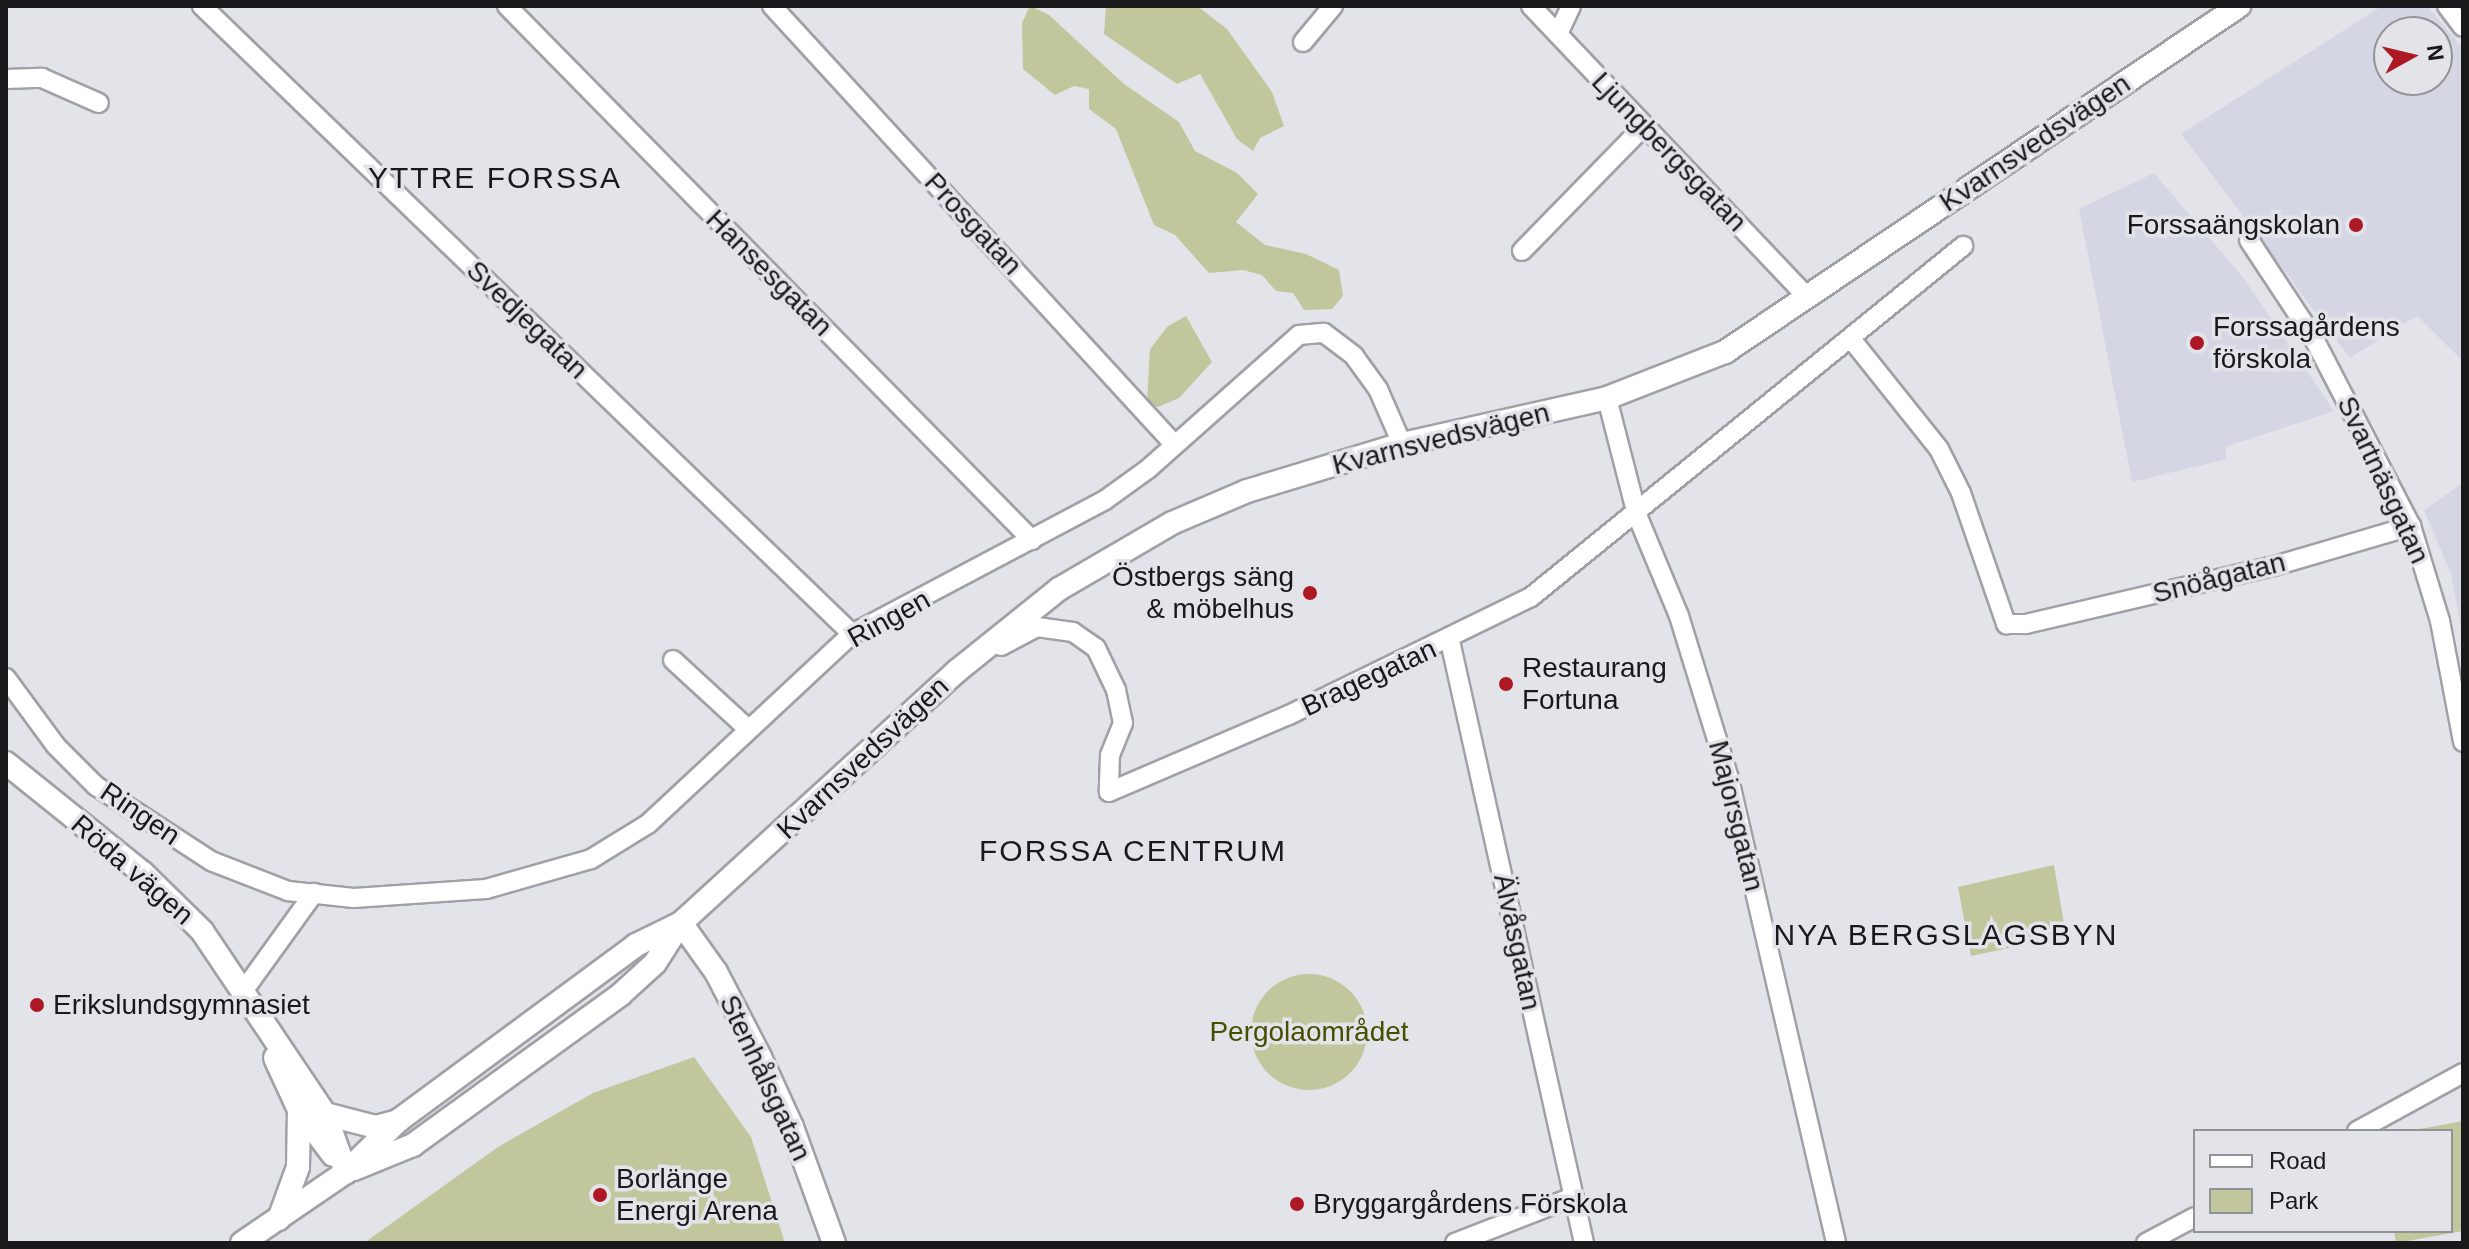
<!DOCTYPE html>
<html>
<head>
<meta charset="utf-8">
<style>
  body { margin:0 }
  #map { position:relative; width:2469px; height:1249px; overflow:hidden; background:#e3e4ea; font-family:Helvetica,sans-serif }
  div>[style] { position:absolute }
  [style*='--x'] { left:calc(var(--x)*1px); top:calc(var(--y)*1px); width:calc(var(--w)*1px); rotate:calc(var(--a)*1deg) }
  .built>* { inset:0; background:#d5d6e4 }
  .green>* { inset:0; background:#c1c69c }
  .round { border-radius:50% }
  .roads { filter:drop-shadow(2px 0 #a0a0a6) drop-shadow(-2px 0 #a0a0a6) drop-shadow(0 2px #a0a0a6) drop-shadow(0 -2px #a0a0a6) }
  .minor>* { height:18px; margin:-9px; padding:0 9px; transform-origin:9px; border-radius:9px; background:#fff }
  .tertiary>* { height:22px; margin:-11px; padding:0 11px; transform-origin:11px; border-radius:11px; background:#fff }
  .dots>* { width:22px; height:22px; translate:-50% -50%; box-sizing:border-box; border:4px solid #e3e4ea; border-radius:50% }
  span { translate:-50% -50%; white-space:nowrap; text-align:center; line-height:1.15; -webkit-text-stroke:7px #e3e4ea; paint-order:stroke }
  .street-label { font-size:28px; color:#19191b }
  .poi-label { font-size:28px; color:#19191b }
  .right { translate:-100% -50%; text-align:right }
  .left { translate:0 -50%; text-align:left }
  .park-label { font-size:28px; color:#494d01 }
  .neighbourhood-label { font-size:30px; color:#19191b; letter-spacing:2px }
  .frame { position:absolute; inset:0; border:8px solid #19191b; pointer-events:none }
  .legend { position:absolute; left:2193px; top:1129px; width:260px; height:104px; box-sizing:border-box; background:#e3e4ea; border:2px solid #929397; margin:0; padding:10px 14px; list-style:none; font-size:24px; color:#19191b }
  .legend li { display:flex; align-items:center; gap:16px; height:40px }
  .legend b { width:40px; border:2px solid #929397 }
  .north { position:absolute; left:2373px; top:16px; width:80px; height:80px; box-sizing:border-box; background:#e3e4ea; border:2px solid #929397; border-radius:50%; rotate:82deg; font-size:22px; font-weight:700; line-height:32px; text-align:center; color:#19191b }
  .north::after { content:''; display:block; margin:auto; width:28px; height:36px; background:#ac1824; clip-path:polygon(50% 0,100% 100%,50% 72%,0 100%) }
</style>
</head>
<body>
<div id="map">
  <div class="built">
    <i style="clip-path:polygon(evenodd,2382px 6px,2427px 6px,2463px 48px,2463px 361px,2417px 316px,2350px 358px,2181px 134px,2382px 6px,2389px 32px,2437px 32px,2437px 80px,2389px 80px,2389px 32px)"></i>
    <i style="clip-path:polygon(2154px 173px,2242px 276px,2334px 411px,2225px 447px,2227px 459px,2132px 482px,2079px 209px)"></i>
    <i style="clip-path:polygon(2463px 483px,2463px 640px,2451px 574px,2424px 510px)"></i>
  </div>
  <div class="green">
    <i style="clip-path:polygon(1030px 6px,1049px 15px,1124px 84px,1179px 122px,1195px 151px,1237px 173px,1258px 194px,1236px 222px,1265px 245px,1306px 254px,1339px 270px,1343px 296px,1332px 309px,1304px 310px,1293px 293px,1276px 291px,1262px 275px,1243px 270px,1209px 273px,1175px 235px,1154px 225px,1116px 129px,1089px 109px,1089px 89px,1074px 86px,1055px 95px,1023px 69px,1022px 23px)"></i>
    <i style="clip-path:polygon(1106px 6px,1197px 6px,1227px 29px,1272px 92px,1284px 126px,1260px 138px,1253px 151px,1237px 139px,1200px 74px,1177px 84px,1104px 34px)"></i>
    <i style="clip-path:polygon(1186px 316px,1212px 362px,1179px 398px,1158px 407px,1147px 402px,1150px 349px,1168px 326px)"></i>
    <i style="clip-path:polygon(2054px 865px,2066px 936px,1971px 956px,1958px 887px)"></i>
    <i class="round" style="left:1251px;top:974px;width:116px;height:116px"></i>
    <i style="clip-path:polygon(694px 1057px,751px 1137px,785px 1243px,364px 1243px,498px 1147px,593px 1093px)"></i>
    <i style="clip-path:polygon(2463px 1121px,2463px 1231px,2396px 1243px,2394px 1231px,2451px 1231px,2451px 1131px,2409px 1131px)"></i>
  </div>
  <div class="roads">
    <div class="minor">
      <i style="--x:202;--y:6;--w:904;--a:44.01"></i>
      <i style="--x:507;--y:6;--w:749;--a:45.49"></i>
      <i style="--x:772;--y:6;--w:593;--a:47.46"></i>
      <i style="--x:1531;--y:6;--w:401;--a:46.5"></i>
      <i style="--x:2447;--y:6;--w:26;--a:53"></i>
      <i style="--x:1558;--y:34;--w:31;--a:-65"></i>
      <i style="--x:1303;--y:42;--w:47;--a:-50.2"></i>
      <i style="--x:6;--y:79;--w:36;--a:-2"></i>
      <i style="--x:42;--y:78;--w:62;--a:23.7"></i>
      <i style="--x:2249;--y:240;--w:116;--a:56.6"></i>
      <i style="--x:2313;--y:337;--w:213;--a:62.6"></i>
      <i style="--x:2411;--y:526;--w:99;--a:73"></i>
      <i style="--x:2440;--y:621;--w:123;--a:79.2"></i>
      <i style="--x:1522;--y:251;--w:173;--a:-45.7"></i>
      <i style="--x:1852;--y:340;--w:139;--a:51.4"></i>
      <i style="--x:1939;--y:449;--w:49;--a:63.4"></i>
      <i style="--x:1961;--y:493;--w:139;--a:71"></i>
      <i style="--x:2006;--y:624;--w:20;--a:0"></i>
      <i style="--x:2026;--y:624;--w:255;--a:-13.2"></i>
      <i style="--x:2274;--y:566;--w:143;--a:-16.3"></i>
      <i style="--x:1607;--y:398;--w:121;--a:75.6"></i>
      <i style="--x:1637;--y:515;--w:109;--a:67.4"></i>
      <i style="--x:1679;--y:616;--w:170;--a:72.9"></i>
      <i style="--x:1729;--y:779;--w:476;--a:77"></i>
      <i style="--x:1450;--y:641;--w:617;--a:77.45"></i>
      <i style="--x:1001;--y:646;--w:41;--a:-27.8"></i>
      <i style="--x:1037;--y:627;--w:36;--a:8"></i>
      <i style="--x:1073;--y:632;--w:28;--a:35"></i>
      <i style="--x:1096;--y:648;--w:47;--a:64.5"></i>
      <i style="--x:1116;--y:690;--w:34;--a:78"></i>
      <i style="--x:1123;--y:723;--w:35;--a:112"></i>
      <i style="--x:1110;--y:755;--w:37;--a:92"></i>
      <i style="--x:1109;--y:792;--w:196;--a:-23.2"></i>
      <i style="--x:1289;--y:715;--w:269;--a:-26"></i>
      <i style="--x:1531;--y:597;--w:557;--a:-39.09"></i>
      <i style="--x:673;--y:660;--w:102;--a:42.6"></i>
      <i style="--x:6;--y:678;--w:84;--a:53.7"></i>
      <i style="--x:56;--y:746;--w:57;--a:45"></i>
      <i style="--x:96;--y:786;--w:137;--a:33.1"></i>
      <i style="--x:211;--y:861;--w:83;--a:21.3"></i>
      <i style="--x:288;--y:891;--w:66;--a:6.1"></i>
      <i style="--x:354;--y:898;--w:132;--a:-3.9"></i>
      <i style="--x:486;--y:889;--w:109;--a:-15.9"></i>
      <i style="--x:591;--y:859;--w:67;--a:-31.6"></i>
      <i style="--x:648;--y:824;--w:279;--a:-43"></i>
      <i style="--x:852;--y:634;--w:286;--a:-27.9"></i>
      <i style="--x:1105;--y:500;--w:53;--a:-35.8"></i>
      <i style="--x:1148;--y:469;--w:202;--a:-41.6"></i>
      <i style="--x:1299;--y:335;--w:25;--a:-5"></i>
      <i style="--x:1324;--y:333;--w:38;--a:37"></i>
      <i style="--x:1354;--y:356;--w:41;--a:54"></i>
      <i style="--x:1378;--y:389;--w:60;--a:66.4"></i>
      <i style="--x:244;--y:990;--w:120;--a:-54.2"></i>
      <i style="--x:2357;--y:1131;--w:121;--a:-28.7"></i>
      <i style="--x:1455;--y:1243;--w:127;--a:-21.3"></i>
      <i style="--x:2146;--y:1243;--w:55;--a:-28"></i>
    </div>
    <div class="tertiary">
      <i style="--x:6;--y:763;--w:176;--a:38.8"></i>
      <i style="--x:143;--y:873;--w:83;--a:44.5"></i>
      <i style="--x:202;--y:931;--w:220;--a:56.1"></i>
      <i style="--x:325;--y:1114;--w:62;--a:70.1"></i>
      <i style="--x:681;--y:923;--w:60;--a:54.5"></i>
      <i style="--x:716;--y:972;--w:96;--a:62.6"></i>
      <i style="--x:760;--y:1057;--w:77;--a:65.4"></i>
      <i style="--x:792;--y:1127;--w:123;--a:70.1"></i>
      <i style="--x:275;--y:1058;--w:57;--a:65.2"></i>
      <i style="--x:299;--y:1110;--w:56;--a:52.9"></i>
      <i style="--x:325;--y:1114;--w:53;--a:14.3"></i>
      <i style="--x:376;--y:1127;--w:23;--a:-15"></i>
      <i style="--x:354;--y:1169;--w:64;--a:-22.1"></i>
      <i style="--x:413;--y:1145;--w:256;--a:-35.9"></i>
      <i style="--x:620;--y:995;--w:47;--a:-42.4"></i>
      <i style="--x:655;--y:963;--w:46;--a:-57.3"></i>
      <i style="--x:279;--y:1219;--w:55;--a:-69.9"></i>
      <i style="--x:298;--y:1167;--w:57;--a:-89"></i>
      <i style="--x:242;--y:1243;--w:126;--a:-34.3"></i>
      <i style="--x:346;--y:1172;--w:74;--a:-44.5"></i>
      <i style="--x:399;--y:1120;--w:295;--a:-36.4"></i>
      <i style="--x:636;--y:945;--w:50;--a:-26.1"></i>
      <i style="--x:681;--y:923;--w:374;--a:-42.4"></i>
      <i style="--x:957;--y:671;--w:131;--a:-38.8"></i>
      <i style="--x:1059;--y:589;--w:131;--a:-30.3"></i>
      <i style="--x:1172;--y:523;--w:82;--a:-23.1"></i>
      <i style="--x:1247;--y:491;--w:162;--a:-16.9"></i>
      <i style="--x:1402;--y:444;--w:210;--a:-12.6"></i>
      <i style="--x:1607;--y:398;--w:127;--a:-21.3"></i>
      <i style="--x:1725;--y:352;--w:620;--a:-33.95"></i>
    </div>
  </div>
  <div class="dots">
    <i style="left:2356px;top:225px;background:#ac1824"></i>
    <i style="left:2197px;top:343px;background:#ac1824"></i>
    <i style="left:1310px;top:593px;background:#ac1824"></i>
    <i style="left:1506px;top:684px;background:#ac1824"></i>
    <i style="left:37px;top:1005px;background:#ac1824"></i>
    <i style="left:600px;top:1195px;background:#ac1824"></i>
    <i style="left:1297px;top:1204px;background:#ac1824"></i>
  </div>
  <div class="street-label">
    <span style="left:2035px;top:143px;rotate:-34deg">Kvarnsvedsvägen</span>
    <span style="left:1669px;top:152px;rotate:46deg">Ljungbergsgatan</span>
    <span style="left:973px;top:224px;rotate:47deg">Prosgatan</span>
    <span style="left:769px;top:273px;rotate:45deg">Hansesgatan</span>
    <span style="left:527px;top:320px;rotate:44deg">Svedjegatan</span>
    <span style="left:1441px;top:439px;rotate:-14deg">Kvarnsvedsvägen</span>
    <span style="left:2383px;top:480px;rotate:65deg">Svartnäsgatan</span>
    <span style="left:2219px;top:578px;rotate:-14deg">Snöågatan</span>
    <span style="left:889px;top:619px;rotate:-29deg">Ringen</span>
    <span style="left:1369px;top:678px;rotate:-25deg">Bragegatan</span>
    <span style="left:863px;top:758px;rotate:-43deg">Kvarnsvedsvägen</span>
    <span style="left:140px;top:814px;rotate:34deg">Ringen</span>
    <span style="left:1736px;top:816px;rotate:76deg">Majorsgatan</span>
    <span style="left:132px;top:870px;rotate:41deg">Röda vägen</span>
    <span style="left:1517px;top:942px;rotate:78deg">Älvåsgatan</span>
    <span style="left:765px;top:1078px;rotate:65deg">Stenhålsgatan</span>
  </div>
  <div class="poi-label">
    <span class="right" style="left:2340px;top:225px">Forssaängskolan</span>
    <span class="left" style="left:2213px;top:343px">Forssagårdens<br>förskola</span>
    <span class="right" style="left:1294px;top:593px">Östbergs säng<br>&amp; möbelhus</span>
    <span class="left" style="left:1522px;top:684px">Restaurang<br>Fortuna</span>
    <span class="left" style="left:53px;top:1005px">Erikslundsgymnasiet</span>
    <span class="left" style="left:616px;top:1195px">Borlänge<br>Energi Arena</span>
    <span class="left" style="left:1313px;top:1204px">Bryggargårdens Förskola</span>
  </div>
  <div class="park-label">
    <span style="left:1309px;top:1032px">Pergolaområdet</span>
  </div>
  <div class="neighbourhood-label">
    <span style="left:495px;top:178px">YTTRE FORSSA</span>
    <span style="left:1133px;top:851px">FORSSA CENTRUM</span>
    <span style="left:1946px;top:935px">NYA BERGSLAGSBYN</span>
  </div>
  <div class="frame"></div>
  <ul class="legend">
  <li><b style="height:10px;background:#fff"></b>Road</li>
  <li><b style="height:22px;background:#c1c69c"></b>Park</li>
  </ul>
  <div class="north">N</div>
</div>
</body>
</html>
